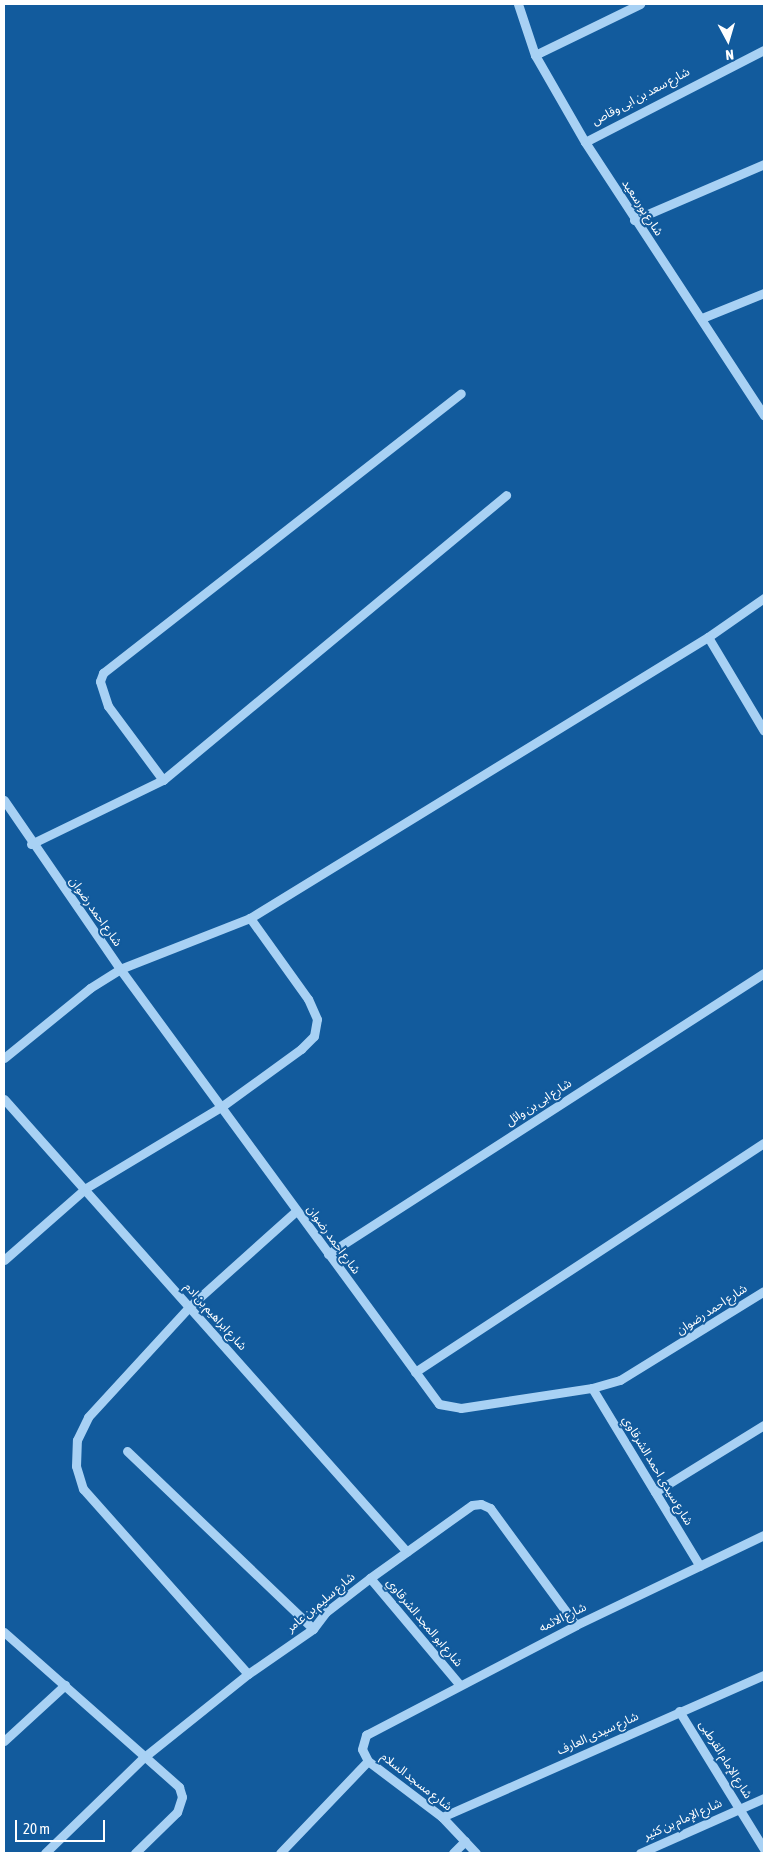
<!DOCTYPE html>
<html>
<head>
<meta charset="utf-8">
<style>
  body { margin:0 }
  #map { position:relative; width:768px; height:1857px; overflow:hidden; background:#125b9d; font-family:"Asap Condensed","Noto Sans Arabic",sans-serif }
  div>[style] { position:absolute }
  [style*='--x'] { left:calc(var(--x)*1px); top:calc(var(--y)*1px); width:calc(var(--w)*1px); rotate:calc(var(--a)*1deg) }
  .minor>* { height:9px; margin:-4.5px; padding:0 4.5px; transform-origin:4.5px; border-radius:4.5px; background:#a8d1f4 }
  span { translate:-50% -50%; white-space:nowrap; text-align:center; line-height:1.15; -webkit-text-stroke:4px #125b9d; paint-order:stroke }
  .street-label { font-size:12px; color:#fff }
  .frame { position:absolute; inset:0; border:5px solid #fff; pointer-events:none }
  .north { position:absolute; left:703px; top:15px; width:50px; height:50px; -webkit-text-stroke:4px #125b9d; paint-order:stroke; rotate:174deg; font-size:14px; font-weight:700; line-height:20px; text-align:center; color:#fff }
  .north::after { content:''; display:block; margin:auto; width:18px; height:22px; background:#fff; clip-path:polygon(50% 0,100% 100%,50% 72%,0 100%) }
  .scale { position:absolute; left:15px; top:1820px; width:90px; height:22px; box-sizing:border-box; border:2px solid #fff; border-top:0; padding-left:6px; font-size:15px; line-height:18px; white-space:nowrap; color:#fff; -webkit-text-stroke:4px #125b9d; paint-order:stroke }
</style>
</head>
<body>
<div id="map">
  <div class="minor">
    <i style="--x:518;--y:4;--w:54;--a:71.6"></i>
    <i style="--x:535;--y:55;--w:100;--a:60.1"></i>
    <i style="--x:585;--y:142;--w:327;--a:56.8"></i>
    <i style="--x:535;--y:55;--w:117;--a:-25.9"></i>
    <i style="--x:585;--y:142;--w:201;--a:-27.2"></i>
    <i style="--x:634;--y:220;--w:142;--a:-23.3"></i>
    <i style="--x:702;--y:318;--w:67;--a:-22"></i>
    <i style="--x:708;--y:637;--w:109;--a:59.2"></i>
    <i style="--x:163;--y:780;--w:92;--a:-126.6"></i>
    <i style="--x:108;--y:706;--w:26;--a:-108"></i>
    <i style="--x:100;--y:681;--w:9;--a:-69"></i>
    <i style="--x:103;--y:673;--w:454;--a:-38"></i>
    <i style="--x:4;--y:800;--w:205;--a:55.5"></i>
    <i style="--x:120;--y:969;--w:539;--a:53.75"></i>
    <i style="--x:439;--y:1404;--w:22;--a:10"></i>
    <i style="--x:461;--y:1408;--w:133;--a:-8.7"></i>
    <i style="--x:592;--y:1388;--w:29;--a:-16"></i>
    <i style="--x:620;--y:1380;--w:169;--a:-31.7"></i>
    <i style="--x:31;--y:844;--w:147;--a:-25.9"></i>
    <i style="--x:163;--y:780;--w:446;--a:-39.7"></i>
    <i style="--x:4;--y:1058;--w:111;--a:-39.1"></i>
    <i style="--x:90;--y:988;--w:36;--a:-32"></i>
    <i style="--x:120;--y:969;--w:140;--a:-21.4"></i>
    <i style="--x:250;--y:918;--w:537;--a:-31.53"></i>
    <i style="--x:708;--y:637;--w:68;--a:-34.9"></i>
    <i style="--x:4;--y:1099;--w:606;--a:48.34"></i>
    <i style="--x:328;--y:1254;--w:519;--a:-32.8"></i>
    <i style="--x:4;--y:1260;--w:109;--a:-41.3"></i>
    <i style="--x:86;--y:1188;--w:157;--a:-31"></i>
    <i style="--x:221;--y:1107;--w:99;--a:-35.9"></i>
    <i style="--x:301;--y:1049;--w:18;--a:-45"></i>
    <i style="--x:314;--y:1036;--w:17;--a:-80"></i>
    <i style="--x:317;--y:1019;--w:22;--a:-114"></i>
    <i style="--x:308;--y:999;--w:100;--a:-125.6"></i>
    <i style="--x:415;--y:1372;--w:417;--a:-33.3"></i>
    <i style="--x:592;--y:1388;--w:208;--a:58.8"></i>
    <i style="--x:127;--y:1451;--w:257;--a:43.7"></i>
    <i style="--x:655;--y:1492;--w:128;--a:-31.6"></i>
    <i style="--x:370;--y:1578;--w:138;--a:50"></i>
    <i style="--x:4;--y:1632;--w:234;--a:41.5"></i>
    <i style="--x:179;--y:1787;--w:10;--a:73"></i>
    <i style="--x:182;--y:1797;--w:16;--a:108"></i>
    <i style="--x:177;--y:1812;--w:59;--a:135.7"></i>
    <i style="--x:248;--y:1674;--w:248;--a:-131.7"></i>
    <i style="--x:83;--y:1489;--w:24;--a:-107"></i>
    <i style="--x:76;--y:1466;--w:26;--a:-88"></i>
    <i style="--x:77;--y:1440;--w:25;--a:-64"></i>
    <i style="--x:88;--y:1417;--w:149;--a:-47.4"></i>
    <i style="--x:189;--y:1307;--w:144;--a:-41.9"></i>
    <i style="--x:679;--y:1711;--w:162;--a:58.4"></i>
    <i style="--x:4;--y:1741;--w:83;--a:-42.6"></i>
    <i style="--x:442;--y:1817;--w:352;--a:-23.8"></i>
    <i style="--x:45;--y:1853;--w:136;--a:-44.1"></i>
    <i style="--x:143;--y:1758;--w:134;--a:-38.7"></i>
    <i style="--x:248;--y:1674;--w:79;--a:-34.7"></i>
    <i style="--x:313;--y:1629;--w:21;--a:-53"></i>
    <i style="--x:326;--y:1612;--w:56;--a:-37.7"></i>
    <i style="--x:370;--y:1578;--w:125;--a:-35.6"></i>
    <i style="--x:472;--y:1505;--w:9;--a:-6"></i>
    <i style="--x:481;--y:1504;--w:10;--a:24"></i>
    <i style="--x:490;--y:1508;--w:145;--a:53.7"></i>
    <i style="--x:280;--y:1853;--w:127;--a:-46.3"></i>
    <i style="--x:453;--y:1853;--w:17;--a:-45"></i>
    <i style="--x:476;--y:1853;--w:50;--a:-133.4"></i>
    <i style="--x:442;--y:1817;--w:93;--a:-142.9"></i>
    <i style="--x:368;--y:1761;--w:13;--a:-117"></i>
    <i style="--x:362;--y:1749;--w:15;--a:-74"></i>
    <i style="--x:366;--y:1735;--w:237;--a:-27.6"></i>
    <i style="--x:576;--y:1625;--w:208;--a:-25.6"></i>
    <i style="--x:640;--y:1853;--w:136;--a:-23.9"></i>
  </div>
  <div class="street-label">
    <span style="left:641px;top:97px;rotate:-28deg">شارع سعد بن ابى وقاص</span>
    <span style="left:642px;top:208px;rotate:57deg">شارع بورسعيد</span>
    <span style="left:95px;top:912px;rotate:55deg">شارع احمد رضوان</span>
    <span style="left:539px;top:1103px;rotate:-33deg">شارع ابى بن وائل</span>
    <span style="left:333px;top:1240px;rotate:54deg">شارع احمد رضوان</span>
    <span style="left:712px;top:1310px;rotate:-33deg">شارع احمد رضوان</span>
    <span style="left:215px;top:1317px;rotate:48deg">شارع ابراهيم بن ادم</span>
    <span style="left:657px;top:1471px;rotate:59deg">شارع سيدى احمد الشرقاوي</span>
    <span style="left:321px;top:1603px;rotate:-40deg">شارع سليم بن عامر</span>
    <span style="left:563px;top:1618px;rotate:-26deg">شارع الائمه</span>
    <span style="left:424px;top:1623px;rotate:50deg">شارع ابو المجد الشرقاوي</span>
    <span style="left:598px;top:1734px;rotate:-24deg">شارع سيدى العارف</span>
    <span style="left:725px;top:1760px;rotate:58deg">شارع الإمام القرطبى</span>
    <span style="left:416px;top:1782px;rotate:38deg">شارع مسجد السلام</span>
    <span style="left:683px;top:1820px;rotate:-24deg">شارع الإمام بن كثير</span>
  </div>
  <div class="frame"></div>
  <div class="north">N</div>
  <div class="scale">20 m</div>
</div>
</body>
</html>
